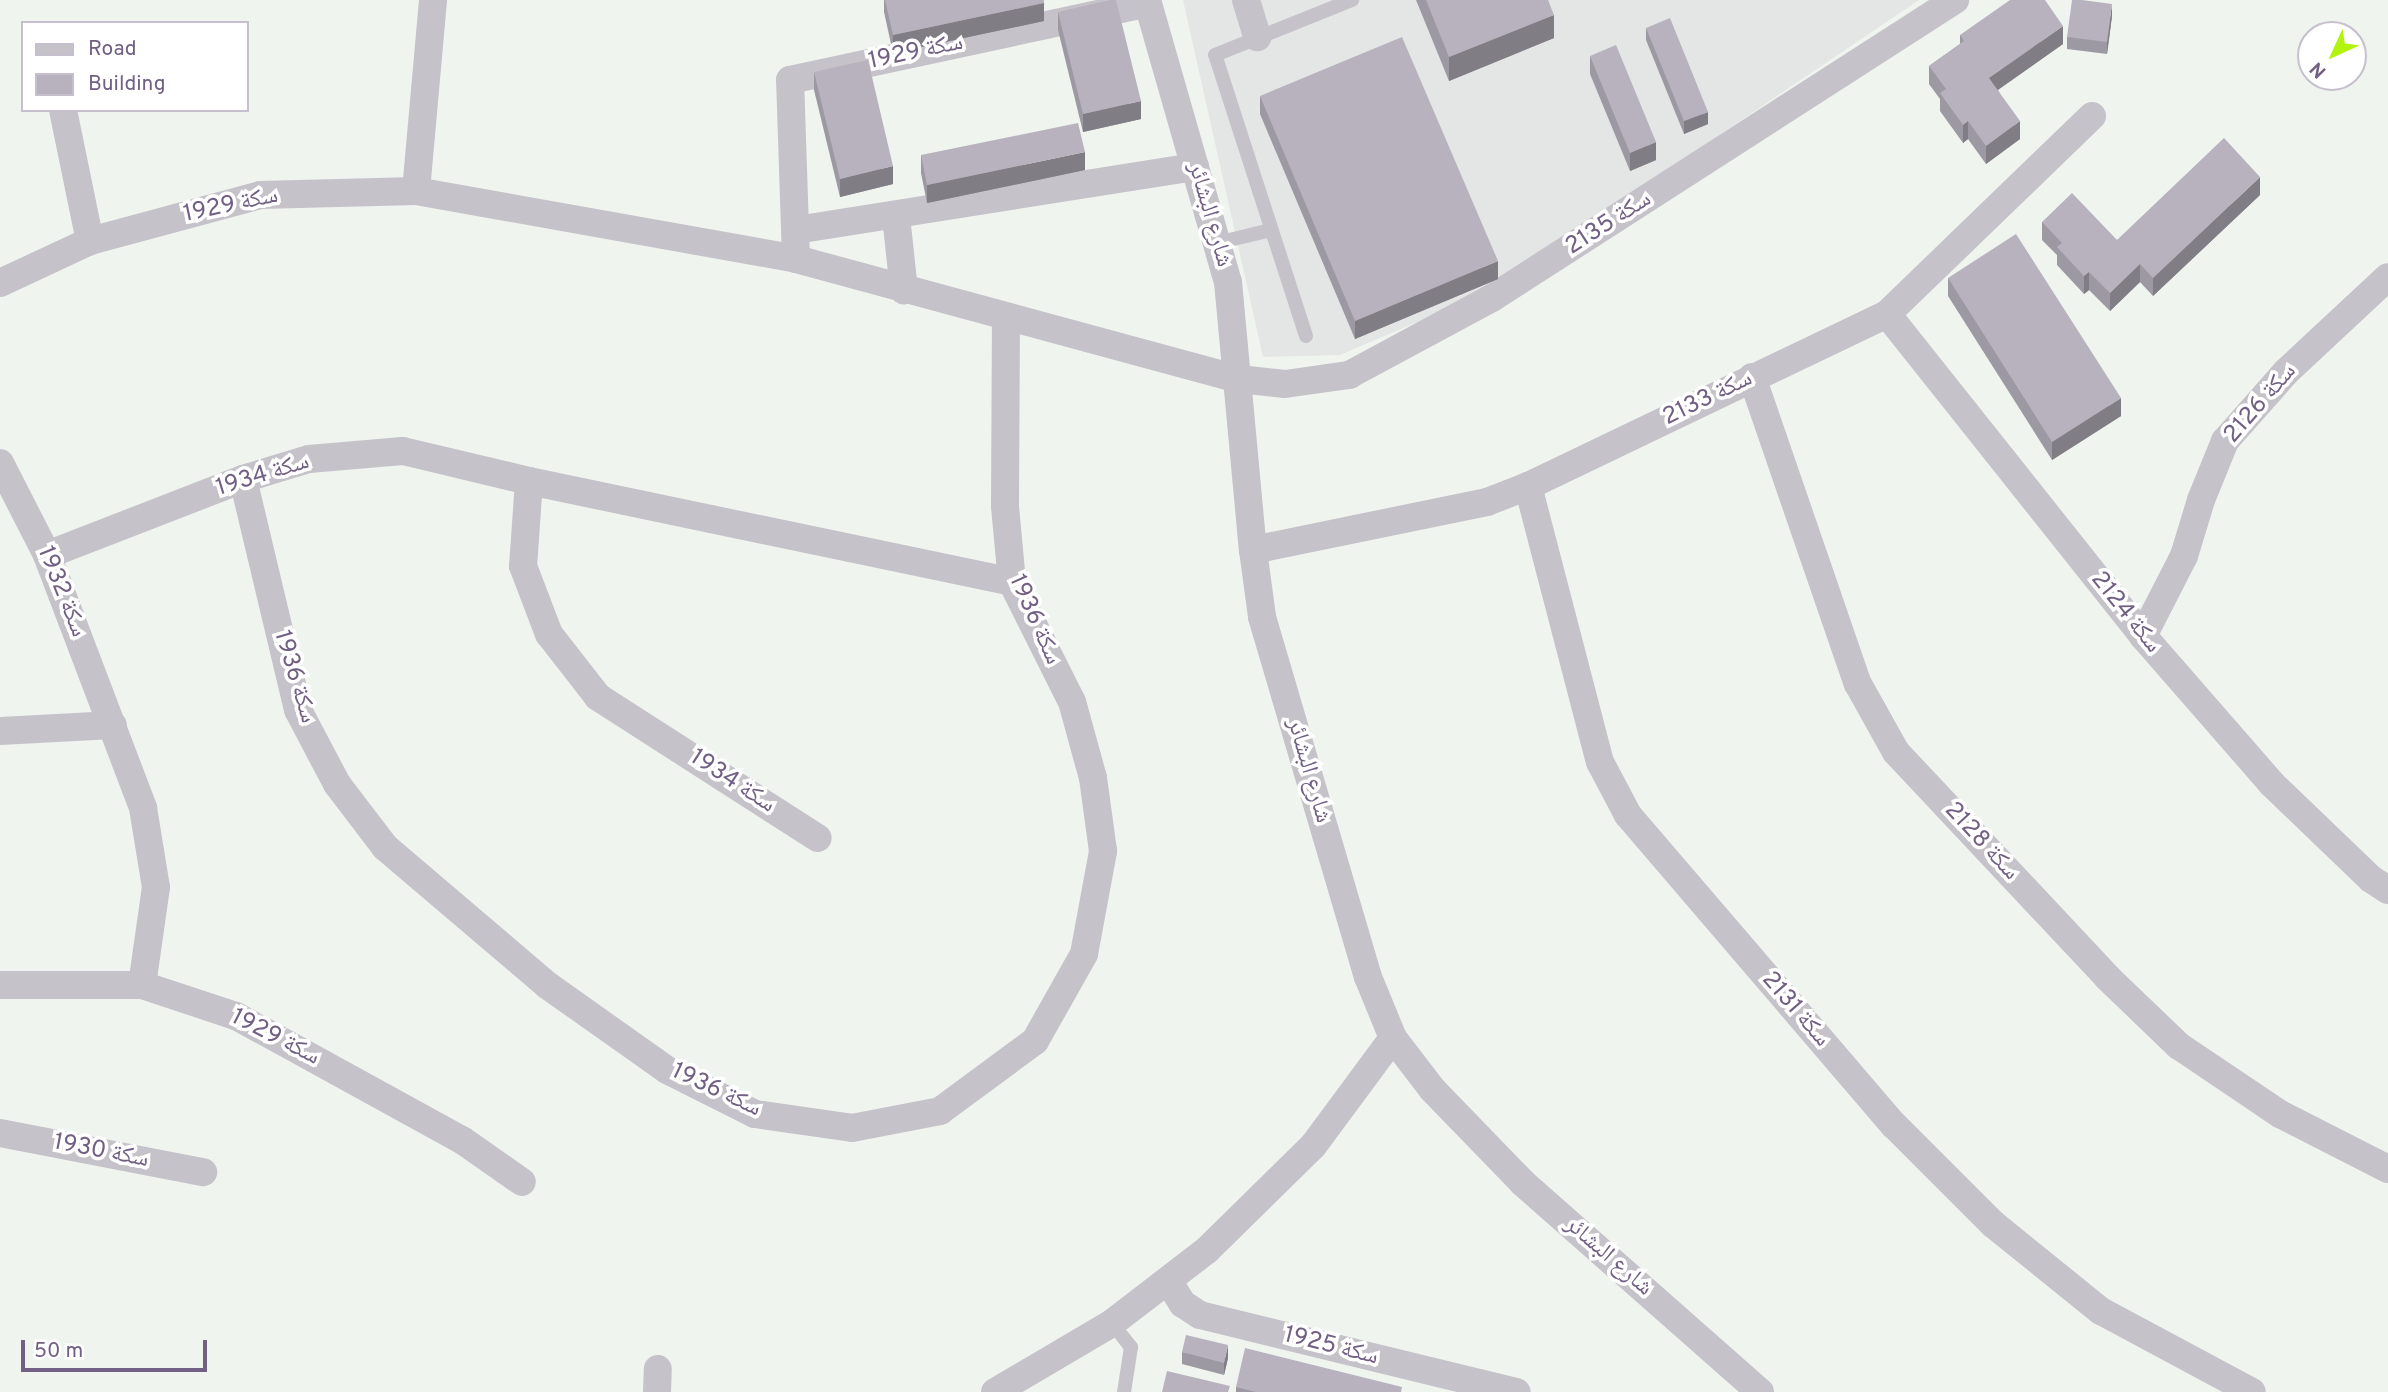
<!DOCTYPE html>
<html>
<head>
<meta charset="utf-8">
<style>
  body { margin:0 }
  #map { position:relative; width:2388px; height:1392px; overflow:hidden; background:#eff4ef; font-family:Overpass,"Noto Naskh Arabic",sans-serif }
  div>[style] { position:absolute }
  [style*='--x'] { left:calc(var(--x)*1px); top:calc(var(--y)*1px); width:calc(var(--w)*1px); rotate:calc(var(--a)*1deg) }
  .built>* { inset:0; background:#e4e6e5 }
  .lane>* { height:14px; margin:-7px; padding:0 7px; transform-origin:7px; border-radius:7px; background:#c6c2c9 }
  .street>* { height:28px; margin:-14px; padding:0 14px; transform-origin:14px; border-radius:14px; background:#c6c2c9 }
  .wall>* { inset:0; background:#9d99a3 }
  .shaded-wall>* { inset:0; background:#807d84 }
  .building>* { inset:0; background:#b7b2bd }
  span { translate:-50% -50%; white-space:nowrap; text-align:center; line-height:1.15; -webkit-text-stroke:7px #fff; paint-order:stroke }
  .street-label { font-size:24px; color:#716083 }
  .legend { position:absolute; left:21px; top:21px; width:228px; height:91px; box-sizing:border-box; background:#fff; border:2px solid #c6bfcd; margin:0; padding:9px 12px; list-style:none; font-size:21px; color:#716083 }
  .legend li { display:flex; align-items:center; gap:14px; height:35px }
  .legend b { width:35px; border:2px solid #c6bfcd }
  .north { position:absolute; left:2297px; top:21px; width:70px; height:70px; box-sizing:border-box; background:#fff; border:2px solid #c6bfcd; border-radius:50%; rotate:225deg; font-size:19px; font-weight:700; line-height:28px; text-align:center; color:#716083 }
  .north::after { content:''; display:block; margin:auto; width:24px; height:32px; background:#b3f40f; clip-path:polygon(50% 0,100% 100%,50% 72%,0 100%) }
  .scale { position:absolute; left:21px; top:1340px; width:186px; height:32px; box-sizing:border-box; border:4px solid #716083; border-top:0; padding-left:9px; font-size:21px; line-height:24px; white-space:nowrap; color:#716083; -webkit-text-stroke:5px #fff; paint-order:stroke }
</style>
</head>
<body>
<div id="map">
  <div class="built">
    <i style="clip-path:polygon(1183px 0,1919px 0,1552px 248px,1450px 308px,1340px 355px,1263px 357px)"></i>
  </div>
  <div class="lane">
    <i style="--x:1217;--y:243;--w:56;--a:-13.5"></i>
    <i style="--x:1306;--y:336;--w:295;--a:-107.9"></i>
    <i style="--x:1215;--y:55;--w:148;--a:-21.9"></i>
    <i style="--x:1112;--y:1323;--w:31;--a:52"></i>
    <i style="--x:1131;--y:1347;--w:46;--a:98.8"></i>
  </div>
  <div class="street">
    <i style="--x:1147;--y:0;--w:293;--a:74"></i>
    <i style="--x:1228;--y:282;--w:269;--a:84.7"></i>
    <i style="--x:1253;--y:550;--w:68;--a:82.3"></i>
    <i style="--x:1262;--y:617;--w:375;--a:73.6"></i>
    <i style="--x:1368;--y:977;--w:66;--a:67.7"></i>
    <i style="--x:1393;--y:1038;--w:64;--a:52.6"></i>
    <i style="--x:1432;--y:1089;--w:131;--a:45.9"></i>
    <i style="--x:1523;--y:1183;--w:316;--a:41.4"></i>
    <i style="--x:1246;--y:0;--w:39;--a:73"></i>
    <i style="--x:63;--y:110;--w:134;--a:78.4"></i>
    <i style="--x:416;--y:191;--w:192;--a:-84.9"></i>
    <i style="--x:896;--y:216;--w:75;--a:83.9"></i>
    <i style="--x:796;--y:230;--w:404;--a:-9"></i>
    <i style="--x:796;--y:259;--w:179;--a:-91.9"></i>
    <i style="--x:790;--y:80;--w:366;--a:-12.1"></i>
    <i style="--x:0;--y:283;--w:99;--a:-25"></i>
    <i style="--x:90;--y:241;--w:176;--a:-15.1"></i>
    <i style="--x:260;--y:195;--w:156;--a:-1.5"></i>
    <i style="--x:416;--y:191;--w:386;--a:10.1"></i>
    <i style="--x:796;--y:259;--w:459;--a:15.2"></i>
    <i style="--x:1239;--y:379;--w:46;--a:6.2"></i>
    <i style="--x:1285;--y:384;--w:65;--a:-8"></i>
    <i style="--x:1349;--y:375;--w:162;--a:-28.3"></i>
    <i style="--x:1492;--y:298;--w:551;--a:-32.77"></i>
    <i style="--x:1887;--y:314;--w:411;--a:51.5"></i>
    <i style="--x:2143;--y:636;--w:196;--a:48.9"></i>
    <i style="--x:2272;--y:784;--w:137;--a:43.8"></i>
    <i style="--x:2371;--y:879;--w:20;--a:33"></i>
    <i style="--x:1752;--y:377;--w:325;--a:71"></i>
    <i style="--x:1858;--y:684;--w:78;--a:60.8"></i>
    <i style="--x:1896;--y:752;--w:310;--a:46.8"></i>
    <i style="--x:2108;--y:978;--w:98;--a:43.8"></i>
    <i style="--x:2179;--y:1046;--w:122;--a:34"></i>
    <i style="--x:2280;--y:1114;--w:121;--a:27"></i>
    <i style="--x:0;--y:463;--w:103;--a:62.9"></i>
    <i style="--x:47;--y:555;--w:271;--a:69.2"></i>
    <i style="--x:143;--y:808;--w:80;--a:80.7"></i>
    <i style="--x:156;--y:887;--w:99;--a:98.1"></i>
    <i style="--x:243;--y:479;--w:237;--a:76.6"></i>
    <i style="--x:298;--y:710;--w:84;--a:62.2"></i>
    <i style="--x:337;--y:784;--w:79;--a:52.7"></i>
    <i style="--x:385;--y:847;--w:213;--a:40.4"></i>
    <i style="--x:547;--y:985;--w:147;--a:35.3"></i>
    <i style="--x:667;--y:1070;--w:98;--a:26.6"></i>
    <i style="--x:755;--y:1114;--w:98;--a:8.2"></i>
    <i style="--x:852;--y:1128;--w:90;--a:-10.9"></i>
    <i style="--x:940;--y:1111;--w:118;--a:-36.4"></i>
    <i style="--x:1035;--y:1041;--w:100;--a:-60.6"></i>
    <i style="--x:1084;--y:954;--w:105;--a:-79.5"></i>
    <i style="--x:1103;--y:851;--w:74;--a:-97.8"></i>
    <i style="--x:1093;--y:778;--w:79;--a:-105.4"></i>
    <i style="--x:1072;--y:702;--w:134;--a:-116.6"></i>
    <i style="--x:1012;--y:582;--w:76;--a:-95.3"></i>
    <i style="--x:1005;--y:506;--w:189;--a:-89.7"></i>
    <i style="--x:529;--y:481;--w:85;--a:94"></i>
    <i style="--x:523;--y:566;--w:73;--a:69.1"></i>
    <i style="--x:549;--y:634;--w:80;--a:52.1"></i>
    <i style="--x:598;--y:697;--w:261;--a:32.7"></i>
    <i style="--x:1528;--y:486;--w:285;--a:75.4"></i>
    <i style="--x:1600;--y:762;--w:60;--a:62.2"></i>
    <i style="--x:1628;--y:815;--w:408;--a:49.4"></i>
    <i style="--x:1894;--y:1125;--w:140;--a:45"></i>
    <i style="--x:1993;--y:1224;--w:139;--a:38.9"></i>
    <i style="--x:2101;--y:1311;--w:171;--a:28.2"></i>
    <i style="--x:1253;--y:550;--w:239;--a:-11.6"></i>
    <i style="--x:1487;--y:502;--w:44;--a:-21.3"></i>
    <i style="--x:1528;--y:486;--w:398;--a:-25.6"></i>
    <i style="--x:1887;--y:314;--w:285;--a:-44"></i>
    <i style="--x:47;--y:555;--w:210;--a:-21.2"></i>
    <i style="--x:243;--y:479;--w:69;--a:-16.9"></i>
    <i style="--x:309;--y:459;--w:94;--a:-4.9"></i>
    <i style="--x:403;--y:451;--w:130;--a:13.4"></i>
    <i style="--x:529;--y:481;--w:493;--a:11.8"></i>
    <i style="--x:2143;--y:636;--w:90;--a:-62.9"></i>
    <i style="--x:2184;--y:556;--w:59;--a:-73.1"></i>
    <i style="--x:2201;--y:500;--w:64;--a:-67.9"></i>
    <i style="--x:2225;--y:441;--w:92;--a:-48.5"></i>
    <i style="--x:2286;--y:372;--w:139;--a:-43"></i>
    <i style="--x:0;--y:731;--w:113;--a:-3"></i>
    <i style="--x:0;--y:985;--w:142;--a:0"></i>
    <i style="--x:142;--y:985;--w:99;--a:18.3"></i>
    <i style="--x:236;--y:1016;--w:258;--a:28.8"></i>
    <i style="--x:462;--y:1140;--w:73;--a:35"></i>
    <i style="--x:0;--y:1133;--w:207;--a:10.9"></i>
    <i style="--x:1169;--y:1282;--w:26;--a:58"></i>
    <i style="--x:1183;--y:1304;--w:20;--a:33"></i>
    <i style="--x:1200;--y:1315;--w:326;--a:13.7"></i>
    <i style="--x:657;--y:1392;--w:23;--a:-88"></i>
    <i style="--x:995;--y:1392;--w:136;--a:-30.5"></i>
    <i style="--x:1112;--y:1323;--w:120;--a:-37.5"></i>
    <i style="--x:1207;--y:1250;--w:148;--a:-44.5"></i>
    <i style="--x:1313;--y:1146;--w:134;--a:-53.5"></i>
  </div>
  <div class="wall">
    <i style="clip-path:polygon(884px 0,1044px 0,1044px 21px,893px 53px,884px 12px)"></i>
    <i style="clip-path:polygon(1416px 0,1548px 0,1554px 38px,1449px 81px)"></i>
    <i style="clip-path:polygon(1058px 12px,1141px 119px,1083px 132px,1058px 30px)"></i>
    <i style="clip-path:polygon(2112px 16px,2107px 54px,2067px 49px,2067px 37px)"></i>
    <i style="clip-path:polygon(1646px 28px,1708px 124px,1684px 134px,1646px 40px)"></i>
    <i style="clip-path:polygon(1960px 35px,2063px 44px,1998px 90px,2020px 139px,1986px 164px,1968px 139px,1963px 143px,1940px 111px,1940px 99px,1929px 84px,1929px 66px,1960px 44px)"></i>
    <i style="clip-path:polygon(1590px 56px,1656px 160px,1630px 171px,1590px 74px)"></i>
    <i style="clip-path:polygon(814px 72px,893px 184px,840px 197px,814px 90px)"></i>
    <i style="clip-path:polygon(1260px 96px,1498px 279px,1355px 339px,1260px 114px)"></i>
    <i style="clip-path:polygon(921px 155px,1085px 170px,927px 203px,921px 173px)"></i>
    <i style="clip-path:polygon(2260px 195px,2153px 296px,2140px 282px,2110px 311px,2089px 290px,2084px 294px,2057px 265px,2057px 255px,2042px 240px,2042px 222px,2117px 240px)"></i>
    <i style="clip-path:polygon(1948px 278px,2121px 416px,2052px 460px,1948px 296px)"></i>
    <i style="clip-path:polygon(1182px 1352px,1228px 1358px,1224px 1375px,1182px 1364px)"></i>
    <i style="clip-path:polygon(1236px 1387px,1402px 1392px,1236px 1392px)"></i>
  </div>
  <div class="shaded-wall">
    <i style="clip-path:polygon(1044px 3px,1044px 21px,893px 53px,893px 35px)"></i>
    <i style="clip-path:polygon(2112px 4px,2112px 16px,2107px 54px,2107px 42px)"></i>
    <i style="clip-path:polygon(1554px 15px,1554px 38px,1449px 81px,1449px 57px)"></i>
    <i style="clip-path:polygon(2063px 26px,2063px 44px,1989px 96px,1989px 78px)"></i>
    <i style="clip-path:polygon(1141px 101px,1141px 119px,1083px 132px,1083px 114px)"></i>
    <i style="clip-path:polygon(1708px 112px,1708px 124px,1684px 134px,1684px 121px)"></i>
    <i style="clip-path:polygon(1968px 121px,1968px 139px,1963px 143px,1963px 125px)"></i>
    <i style="clip-path:polygon(2020px 121px,2020px 139px,1986px 164px,1986px 146px)"></i>
    <i style="clip-path:polygon(1656px 142px,1656px 160px,1630px 171px,1630px 153px)"></i>
    <i style="clip-path:polygon(1085px 152px,1085px 170px,927px 203px,927px 185px)"></i>
    <i style="clip-path:polygon(893px 166px,893px 184px,840px 197px,840px 179px)"></i>
    <i style="clip-path:polygon(2260px 177px,2260px 195px,2153px 296px,2153px 278px)"></i>
    <i style="clip-path:polygon(1498px 261px,1498px 279px,1355px 339px,1355px 321px)"></i>
    <i style="clip-path:polygon(2140px 264px,2140px 282px,2110px 311px,2110px 293px)"></i>
    <i style="clip-path:polygon(2089px 272px,2089px 290px,2084px 294px,2084px 276px)"></i>
    <i style="clip-path:polygon(2121px 398px,2121px 416px,2052px 460px,2052px 442px)"></i>
    <i style="clip-path:polygon(1228px 1345px,1228px 1358px,1224px 1375px,1224px 1363px)"></i>
  </div>
  <div class="building">
    <i style="clip-path:polygon(885px 0,1044px 0,1044px 3px,893px 35px)"></i>
    <i style="clip-path:polygon(1110px 0,1116px 0,1141px 101px,1083px 114px,1058px 12px)"></i>
    <i style="clip-path:polygon(1426px 0,1548px 0,1554px 15px,1449px 57px)"></i>
    <i style="clip-path:polygon(2010px 0,2045px 0,2063px 26px,1989px 78px,2020px 121px,1986px 146px,1968px 121px,1963px 125px,1940px 93px,1946px 89px,1929px 66px,1964px 41px,1960px 35px)"></i>
    <i style="clip-path:polygon(2072px 0,2082px 0,2112px 4px,2107px 42px,2067px 37px)"></i>
    <i style="clip-path:polygon(1670px 18px,1708px 112px,1684px 121px,1646px 28px)"></i>
    <i style="clip-path:polygon(1402px 37px,1498px 261px,1355px 321px,1260px 96px)"></i>
    <i style="clip-path:polygon(1616px 45px,1656px 142px,1630px 153px,1590px 56px)"></i>
    <i style="clip-path:polygon(868px 60px,893px 166px,840px 179px,814px 72px)"></i>
    <i style="clip-path:polygon(1078px 123px,1085px 152px,927px 185px,921px 155px)"></i>
    <i style="clip-path:polygon(2224px 138px,2260px 177px,2153px 278px,2140px 264px,2110px 293px,2089px 272px,2084px 276px,2057px 247px,2062px 243px,2042px 222px,2072px 193px,2117px 240px)"></i>
    <i style="clip-path:polygon(2016px 234px,2121px 398px,2052px 442px,1948px 278px)"></i>
    <i style="clip-path:polygon(1186px 1335px,1228px 1345px,1224px 1363px,1182px 1352px)"></i>
    <i style="clip-path:polygon(1245px 1348px,1402px 1387px,1401px 1392px,1256px 1392px,1236px 1387px)"></i>
    <i style="clip-path:polygon(1167px 1371px,1230px 1386px,1228px 1392px,1162px 1392px)"></i>
  </div>
  <div class="street-label">
    <span style="left:916px;top:53px;rotate:-12deg">سكة 1929</span>
    <span style="left:231px;top:206px;rotate:-12deg">سكة 1929</span>
    <span style="left:1209px;top:215px;rotate:74deg">شارع البشائر</span>
    <span style="left:1609px;top:224px;rotate:-33deg">سكة 2135</span>
    <span style="left:1708px;top:399px;rotate:-26deg">سكة 2133</span>
    <span style="left:2261px;top:404px;rotate:-49deg">سكة 2126</span>
    <span style="left:263px;top:476px;rotate:-17deg">سكة 1934</span>
    <span style="left:61px;top:592px;rotate:68deg">سكة 1932</span>
    <span style="left:2125px;top:613px;rotate:51deg">سكة 2124</span>
    <span style="left:1034px;top:620px;rotate:66deg">سكة 1936</span>
    <span style="left:294px;top:677px;rotate:73deg">سكة 1936</span>
    <span style="left:1308px;top:771px;rotate:74deg">شارع البشائر</span>
    <span style="left:732px;top:782px;rotate:33deg">سكة 1934</span>
    <span style="left:1981px;top:842px;rotate:47deg">سكة 2128</span>
    <span style="left:1795px;top:1010px;rotate:49deg">سكة 2131</span>
    <span style="left:275px;top:1038px;rotate:27deg">سكة 1929</span>
    <span style="left:716px;top:1091px;rotate:25deg">سكة 1936</span>
    <span style="left:101px;top:1152px;rotate:11deg">سكة 1930</span>
    <span style="left:1608px;top:1257px;rotate:41deg">شارع البشائر</span>
    <span style="left:1331px;top:1347px;rotate:14deg">سكة 1925</span>
  </div>
  <ul class="legend">
  <li><b style="height:9px;background:#c6c2c9"></b>Road</li>
  <li><b style="height:19px;background:#b7b2bd"></b>Building</li>
  </ul>
  <div class="north">N</div>
  <div class="scale">50 m</div>
</div>
</body>
</html>
